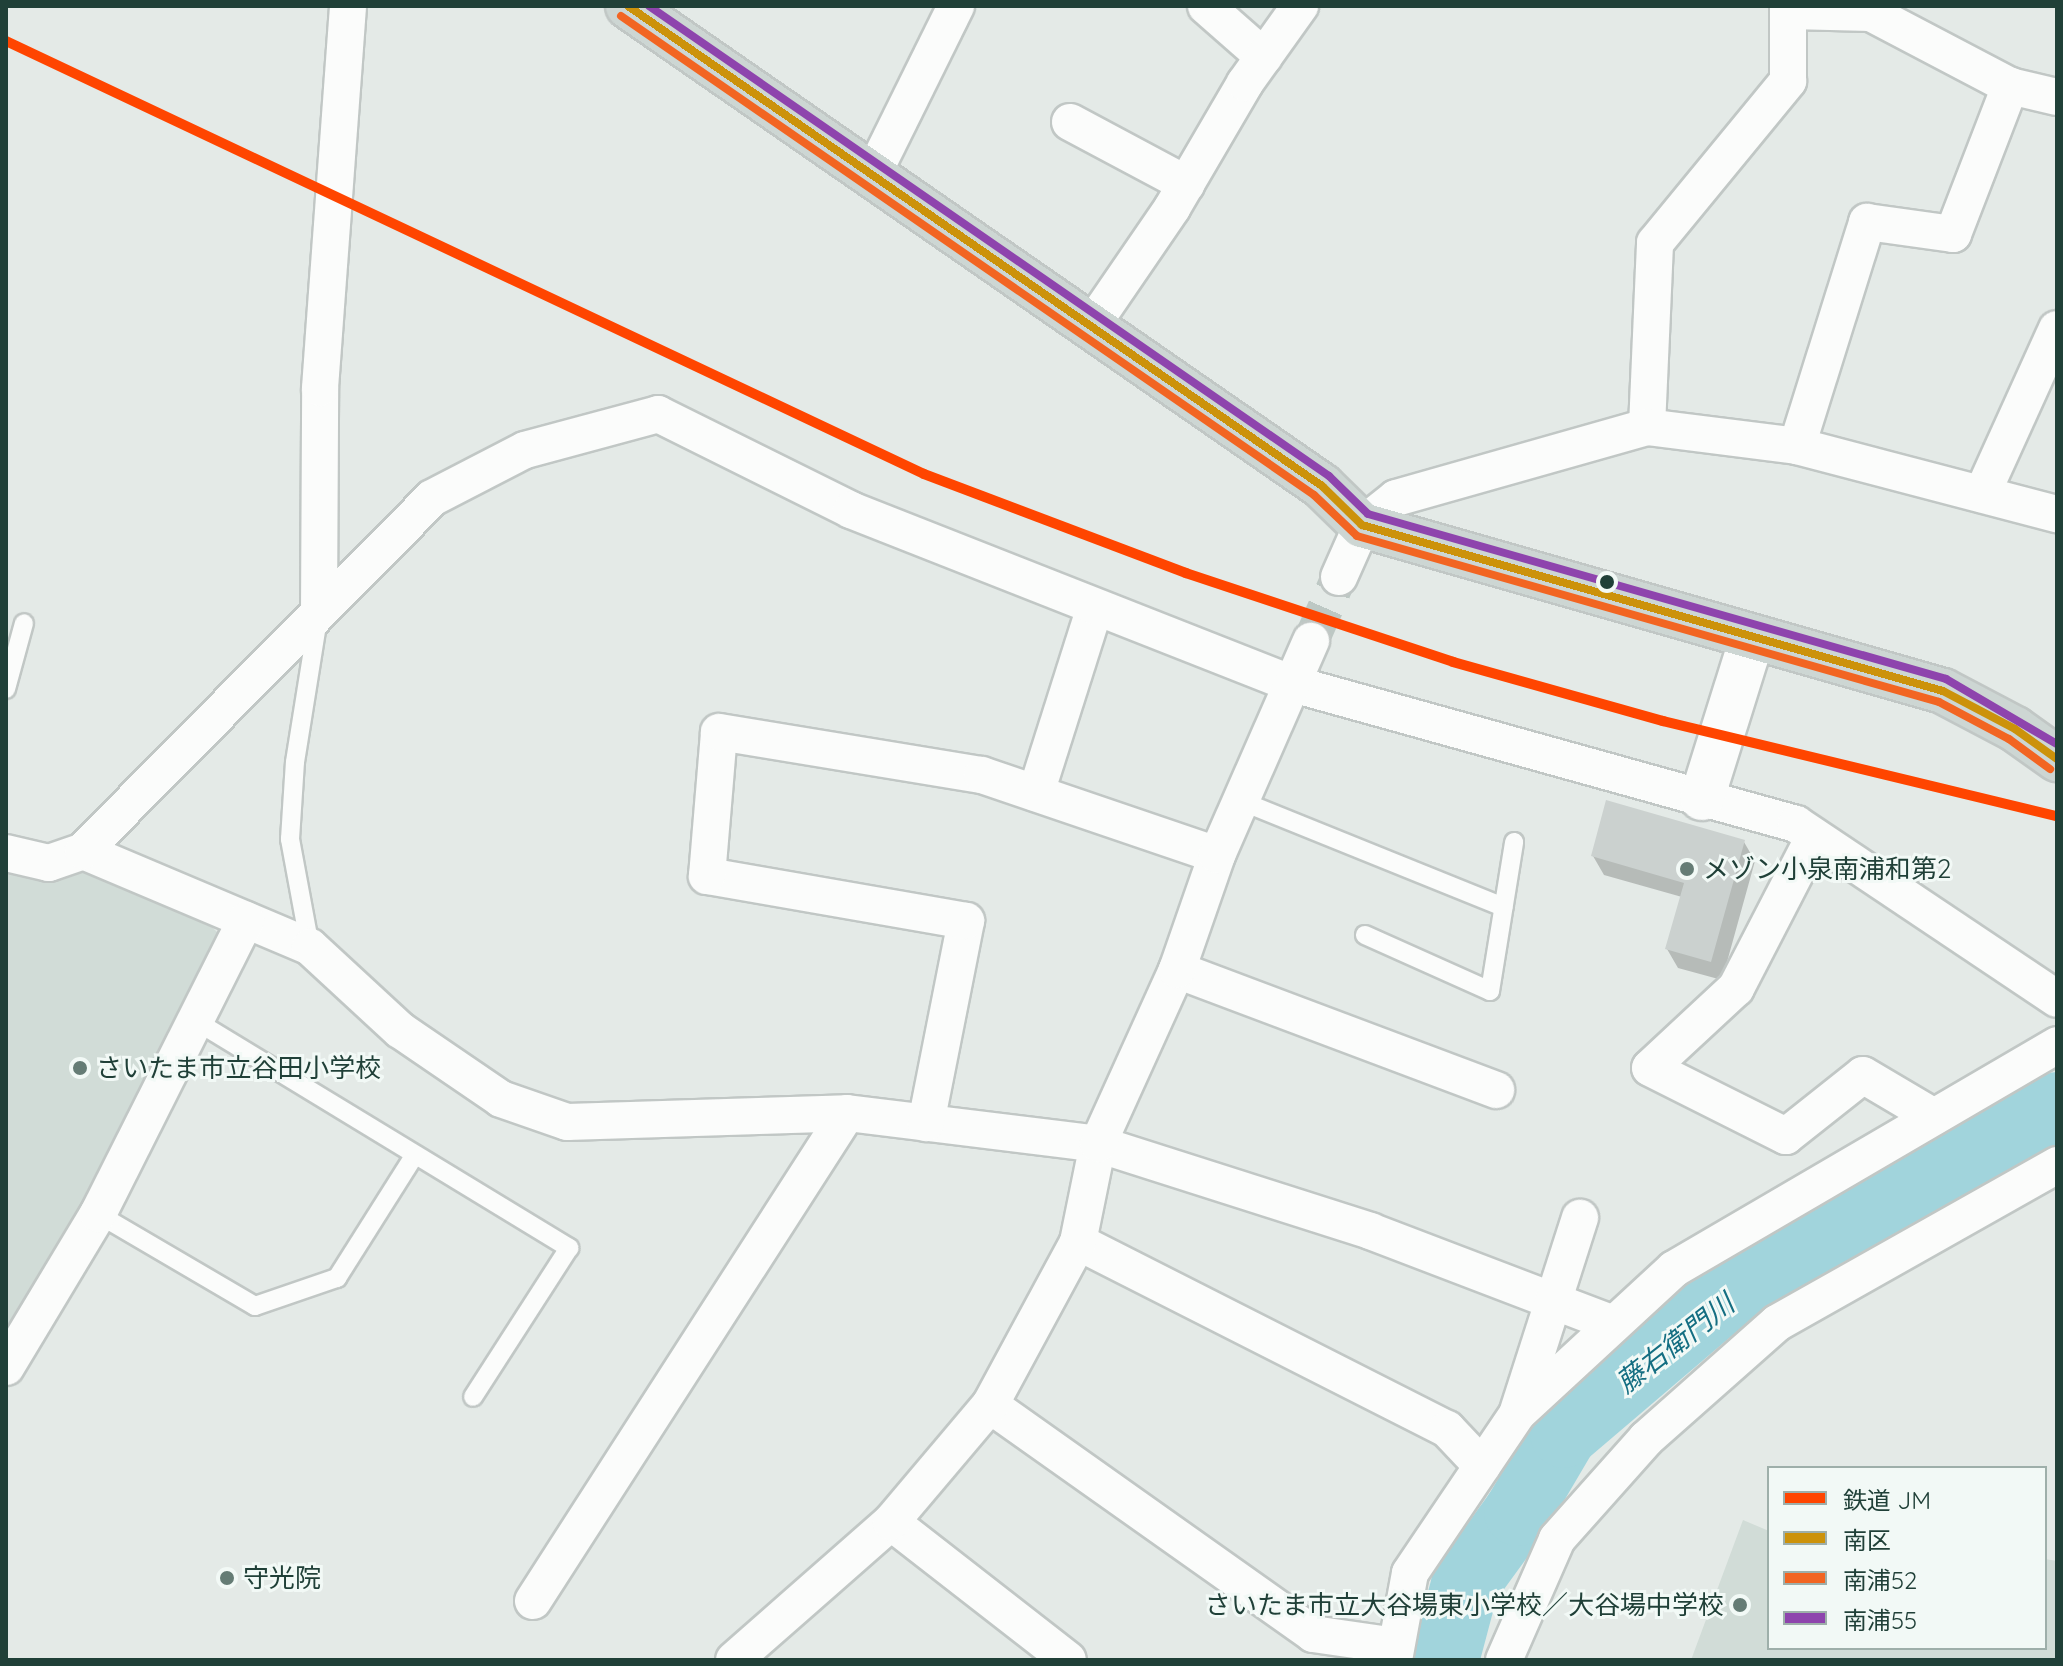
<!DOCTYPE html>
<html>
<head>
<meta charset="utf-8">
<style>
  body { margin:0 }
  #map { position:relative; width:2063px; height:1666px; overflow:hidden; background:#e4eae7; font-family:Quicksand,"Noto Sans JP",sans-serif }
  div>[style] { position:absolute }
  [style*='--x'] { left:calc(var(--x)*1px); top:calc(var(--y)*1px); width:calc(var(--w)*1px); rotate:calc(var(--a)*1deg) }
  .built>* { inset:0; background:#d1dcd7 }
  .shadow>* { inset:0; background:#0003 }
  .river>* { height:68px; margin:-34px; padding:0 34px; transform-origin:34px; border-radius:34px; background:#a1d4dc }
  .building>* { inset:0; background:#cbd1cf }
  .minor-tunnel>* { height:36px; margin-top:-18px; transform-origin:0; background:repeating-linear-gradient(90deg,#bdc8c4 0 36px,transparent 0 54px) }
  .roads { filter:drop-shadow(2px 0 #c1c7c5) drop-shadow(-2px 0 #c1c7c5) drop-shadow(0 2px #c1c7c5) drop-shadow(0 -2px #c1c7c5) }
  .service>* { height:18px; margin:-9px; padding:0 9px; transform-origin:9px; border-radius:9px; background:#fbfcfb }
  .minor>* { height:36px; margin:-18px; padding:0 18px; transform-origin:18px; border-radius:18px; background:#fbfcfb }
  .tertiary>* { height:44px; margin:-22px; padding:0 22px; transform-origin:22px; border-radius:22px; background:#fbfcfb }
  .primary>* { height:44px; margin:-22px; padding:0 22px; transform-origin:22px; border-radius:22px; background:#cdd6d3 }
  .bus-1>* { height:8px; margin:-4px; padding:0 4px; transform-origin:4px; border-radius:4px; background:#cc920b }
  .bus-2>* { height:8px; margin:-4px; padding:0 4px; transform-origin:4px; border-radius:4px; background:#f26522 }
  .bus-3>* { height:8px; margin:-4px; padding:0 4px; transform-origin:4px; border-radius:4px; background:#8e44ad }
  .rail-1>* { height:10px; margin:-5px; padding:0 5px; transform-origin:5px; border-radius:5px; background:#ff4500 }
  .dots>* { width:22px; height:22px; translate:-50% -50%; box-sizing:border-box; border:4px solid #f2f9f6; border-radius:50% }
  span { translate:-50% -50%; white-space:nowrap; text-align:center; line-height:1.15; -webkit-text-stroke:6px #f2f9f6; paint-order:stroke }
  .poi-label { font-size:26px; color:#204038 }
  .left { translate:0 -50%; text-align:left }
  .right { translate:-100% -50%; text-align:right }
  .water-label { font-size:28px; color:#146e82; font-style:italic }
  .frame { position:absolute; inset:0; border:8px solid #204038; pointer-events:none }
  .legend { position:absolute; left:1767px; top:1466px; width:280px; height:184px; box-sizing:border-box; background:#f2f9f6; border:2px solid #9eafaa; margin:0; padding:10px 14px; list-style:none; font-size:24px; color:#204038 }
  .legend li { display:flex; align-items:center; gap:16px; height:40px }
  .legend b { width:40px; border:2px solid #9eafaa }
</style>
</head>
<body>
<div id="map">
  <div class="built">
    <i style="clip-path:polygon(6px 864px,81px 869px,203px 918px,220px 935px,90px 1201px,6px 1345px)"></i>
    <i style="clip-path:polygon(1743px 1520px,1769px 1531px,1769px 1648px,2045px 1648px,2045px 1559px,2057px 1561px,2057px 1660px,1691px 1660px)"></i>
  </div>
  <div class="shadow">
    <i style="clip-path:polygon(1744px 842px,1755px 861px,1722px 980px,1678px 968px,1667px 949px,1682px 897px,1604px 875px,1593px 856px)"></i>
  </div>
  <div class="river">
    <i style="--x:1445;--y:1660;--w:78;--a:-75.1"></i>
    <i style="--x:1465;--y:1585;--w:90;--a:-54"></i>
    <i style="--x:1518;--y:1512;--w:91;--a:-59.5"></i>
    <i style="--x:1564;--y:1434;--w:193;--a:-40.4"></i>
    <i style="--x:1711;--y:1309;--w:401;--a:-30.4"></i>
  </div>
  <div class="building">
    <i style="clip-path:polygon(1606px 800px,1745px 840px,1711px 962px,1665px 949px,1684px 883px,1591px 856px)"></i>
  </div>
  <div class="minor-tunnel">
    <i style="--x:1311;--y:641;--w:70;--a:-66.4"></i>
  </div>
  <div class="roads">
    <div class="service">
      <i style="--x:6;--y:689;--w:68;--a:-74.7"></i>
      <i style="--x:1241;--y:801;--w:283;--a:22"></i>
      <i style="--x:1365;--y:935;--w:137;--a:24.1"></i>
      <i style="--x:1490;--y:991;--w:151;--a:-80.8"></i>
      <i style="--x:310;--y:947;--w:110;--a:-100.5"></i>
      <i style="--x:290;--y:839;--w:77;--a:-86.3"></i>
      <i style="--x:295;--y:762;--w:146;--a:-80.9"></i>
      <i style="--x:196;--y:1021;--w:437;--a:31.3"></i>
      <i style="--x:569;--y:1248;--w:177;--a:122.8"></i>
      <i style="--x:98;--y:1214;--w:182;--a:30.4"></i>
      <i style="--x:255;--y:1306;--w:87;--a:-18.9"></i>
      <i style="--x:337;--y:1278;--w:144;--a:-57.7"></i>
    </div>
    <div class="minor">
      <i style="--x:1206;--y:6;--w:77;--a:41.3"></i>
      <i style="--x:1790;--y:11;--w:81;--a:1.4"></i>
      <i style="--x:1871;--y:13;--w:157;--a:27.7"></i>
      <i style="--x:2010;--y:86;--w:48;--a:13.2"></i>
      <i style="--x:1070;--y:122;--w:132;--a:28.1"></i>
      <i style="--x:874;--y:172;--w:185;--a:-63.7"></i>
      <i style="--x:1092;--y:325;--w:142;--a:-55.6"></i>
      <i style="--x:1172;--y:208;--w:145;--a:-59.7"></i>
      <i style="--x:1245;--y:83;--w:95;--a:-54.5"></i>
      <i style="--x:1647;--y:427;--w:184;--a:-87.5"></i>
      <i style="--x:1655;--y:243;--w:210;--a:-50.6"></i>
      <i style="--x:1788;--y:81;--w:75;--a:-90"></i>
      <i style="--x:1797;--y:446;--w:235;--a:-72.6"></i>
      <i style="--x:1867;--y:222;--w:87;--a:7.9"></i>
      <i style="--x:1953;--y:234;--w:159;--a:-68.9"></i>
      <i style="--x:1982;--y:494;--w:181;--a:-65.6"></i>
      <i style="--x:1339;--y:577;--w:57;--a:-66.1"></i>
      <i style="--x:1362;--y:525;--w:43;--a:-38.5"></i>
      <i style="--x:1396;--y:498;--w:261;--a:-15.8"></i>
      <i style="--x:1647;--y:427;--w:151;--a:7.2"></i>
      <i style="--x:1797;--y:446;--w:269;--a:14.7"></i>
      <i style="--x:319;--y:612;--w:224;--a:-89.7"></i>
      <i style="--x:320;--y:388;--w:383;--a:-85.8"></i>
      <i style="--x:1036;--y:793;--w:195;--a:-72.4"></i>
      <i style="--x:1814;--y:837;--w:170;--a:117.3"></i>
      <i style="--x:1736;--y:988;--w:117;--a:137.1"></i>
      <i style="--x:1650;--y:1068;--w:152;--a:26.6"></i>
      <i style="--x:1786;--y:1136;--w:98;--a:-38.4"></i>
      <i style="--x:1863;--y:1075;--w:82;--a:30.6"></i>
      <i style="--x:83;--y:851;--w:246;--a:22.9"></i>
      <i style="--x:310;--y:947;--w:122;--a:42.7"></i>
      <i style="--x:400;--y:1030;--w:122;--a:34.3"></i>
      <i style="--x:501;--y:1099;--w:70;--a:19.2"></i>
      <i style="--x:567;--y:1122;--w:280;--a:-1.8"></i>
      <i style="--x:847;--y:1113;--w:253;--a:7"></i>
      <i style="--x:1098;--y:1144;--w:286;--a:17.7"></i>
      <i style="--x:1370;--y:1231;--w:261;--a:20.9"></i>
      <i style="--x:6;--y:853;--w:44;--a:13.1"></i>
      <i style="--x:49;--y:863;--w:36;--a:-19"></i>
      <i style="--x:83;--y:851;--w:496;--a:-45.3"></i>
      <i style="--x:432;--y:498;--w:105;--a:-27.3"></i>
      <i style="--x:525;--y:450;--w:138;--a:-15.1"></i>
      <i style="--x:658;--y:414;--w:216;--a:26.4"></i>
      <i style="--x:851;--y:510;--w:475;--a:21.5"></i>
      <i style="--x:1293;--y:684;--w:522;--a:15.55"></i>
      <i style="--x:1796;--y:824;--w:314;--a:33.8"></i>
      <i style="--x:1177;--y:970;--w:341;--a:20.6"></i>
      <i style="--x:926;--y:1123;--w:206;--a:-78.8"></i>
      <i style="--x:966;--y:921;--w:263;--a:-170.1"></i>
      <i style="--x:707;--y:876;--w:144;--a:-85.2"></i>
      <i style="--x:719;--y:732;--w:266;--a:9.3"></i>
      <i style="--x:982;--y:775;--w:248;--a:18.8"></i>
      <i style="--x:1078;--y:1242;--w:414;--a:26.9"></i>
      <i style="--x:1447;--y:1429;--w:51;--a:46.6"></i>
      <i style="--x:6;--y:1367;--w:179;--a:-59"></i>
      <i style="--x:98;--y:1214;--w:329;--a:-63.3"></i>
      <i style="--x:990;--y:1405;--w:396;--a:35.3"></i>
      <i style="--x:1313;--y:1634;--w:84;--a:8.2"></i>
      <i style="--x:1518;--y:1411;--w:203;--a:-72.2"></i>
      <i style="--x:891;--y:1522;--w:224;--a:37.9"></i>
      <i style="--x:533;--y:1601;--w:580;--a:-57.24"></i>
      <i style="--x:734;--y:1660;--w:209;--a:-41.3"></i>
      <i style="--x:891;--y:1522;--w:153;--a:-49.8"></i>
      <i style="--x:990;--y:1405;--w:185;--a:-61.6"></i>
      <i style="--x:1078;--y:1242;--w:100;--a:-78.5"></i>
      <i style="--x:1098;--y:1144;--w:191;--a:-65.6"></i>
      <i style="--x:1177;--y:970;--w:122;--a:-70.8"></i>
      <i style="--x:1217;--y:855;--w:234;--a:-66.3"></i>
      <i style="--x:1394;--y:1660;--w:88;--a:-79.6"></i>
      <i style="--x:1410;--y:1573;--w:193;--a:-56"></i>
      <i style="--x:1518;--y:1413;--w:212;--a:-42.7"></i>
      <i style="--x:1674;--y:1269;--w:444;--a:-30.3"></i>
      <i style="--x:1504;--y:1660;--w:132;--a:-66.3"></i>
      <i style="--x:1557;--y:1539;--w:134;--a:-48.3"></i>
      <i style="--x:1646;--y:1439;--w:175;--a:-41.5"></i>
      <i style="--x:1777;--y:1323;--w:322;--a:-29.4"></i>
    </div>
    <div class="tertiary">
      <i style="--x:1702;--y:798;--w:168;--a:-72.6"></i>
    </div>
    <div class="primary">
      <i style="--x:628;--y:6;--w:844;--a:34.67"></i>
      <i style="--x:1322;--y:486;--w:56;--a:44.3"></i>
      <i style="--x:1362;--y:525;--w:604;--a:15.95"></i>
      <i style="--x:1943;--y:691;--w:81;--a:27.8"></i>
      <i style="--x:2015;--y:729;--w:52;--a:35.5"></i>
    </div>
  </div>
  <div class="bus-1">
    <i style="--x:628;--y:6;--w:844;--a:34.67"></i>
    <i style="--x:1322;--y:486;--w:56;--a:44.3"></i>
    <i style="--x:1362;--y:525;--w:604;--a:15.95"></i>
    <i style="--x:1943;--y:691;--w:81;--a:27.8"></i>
    <i style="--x:2015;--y:729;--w:52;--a:35.5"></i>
  </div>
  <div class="bus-2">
    <i style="--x:621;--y:16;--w:842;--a:34.65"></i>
    <i style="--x:1314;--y:495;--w:59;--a:43.6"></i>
    <i style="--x:1357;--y:536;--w:605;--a:15.92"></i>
    <i style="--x:1939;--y:702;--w:79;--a:27.9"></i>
    <i style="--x:2009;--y:739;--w:51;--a:36.2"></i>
  </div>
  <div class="bus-3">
    <i style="--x:649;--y:6;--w:827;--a:34.65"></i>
    <i style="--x:1329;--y:476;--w:54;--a:44.3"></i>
    <i style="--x:1368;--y:514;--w:601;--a:15.93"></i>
    <i style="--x:1946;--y:679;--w:129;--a:30.4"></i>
  </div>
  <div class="rail-1">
    <i style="--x:6;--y:41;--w:1015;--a:25.25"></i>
    <i style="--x:924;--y:474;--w:280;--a:20.7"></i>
    <i style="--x:1186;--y:573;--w:281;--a:18.4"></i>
    <i style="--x:1453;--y:662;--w:218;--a:15.7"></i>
    <i style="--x:1663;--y:721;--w:405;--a:13.6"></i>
  </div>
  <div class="dots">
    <i style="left:1607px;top:582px;background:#204038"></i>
    <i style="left:1687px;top:869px;background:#657c75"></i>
    <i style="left:80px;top:1068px;background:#657c75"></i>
    <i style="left:227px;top:1578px;background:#657c75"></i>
    <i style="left:1740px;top:1605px;background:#657c75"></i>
  </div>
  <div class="poi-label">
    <span class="left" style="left:1703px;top:869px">メゾン小泉南浦和第2</span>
    <span class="left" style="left:96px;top:1068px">さいたま市立谷田小学校</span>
    <span class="left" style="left:243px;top:1578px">守光院</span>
    <span class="right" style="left:1724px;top:1605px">さいたま市立大谷場東小学校／大谷場中学校</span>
  </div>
  <div class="water-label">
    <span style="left:1675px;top:1343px;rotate:-38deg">藤右衛門川</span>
  </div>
  <div class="frame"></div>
  <ul class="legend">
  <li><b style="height:10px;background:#ff4500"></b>鉄道 JM</li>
  <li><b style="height:10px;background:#cc920b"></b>南区</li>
  <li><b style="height:10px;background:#f26522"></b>南浦52</li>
  <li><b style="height:10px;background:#8e44ad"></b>南浦55</li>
  </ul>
</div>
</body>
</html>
